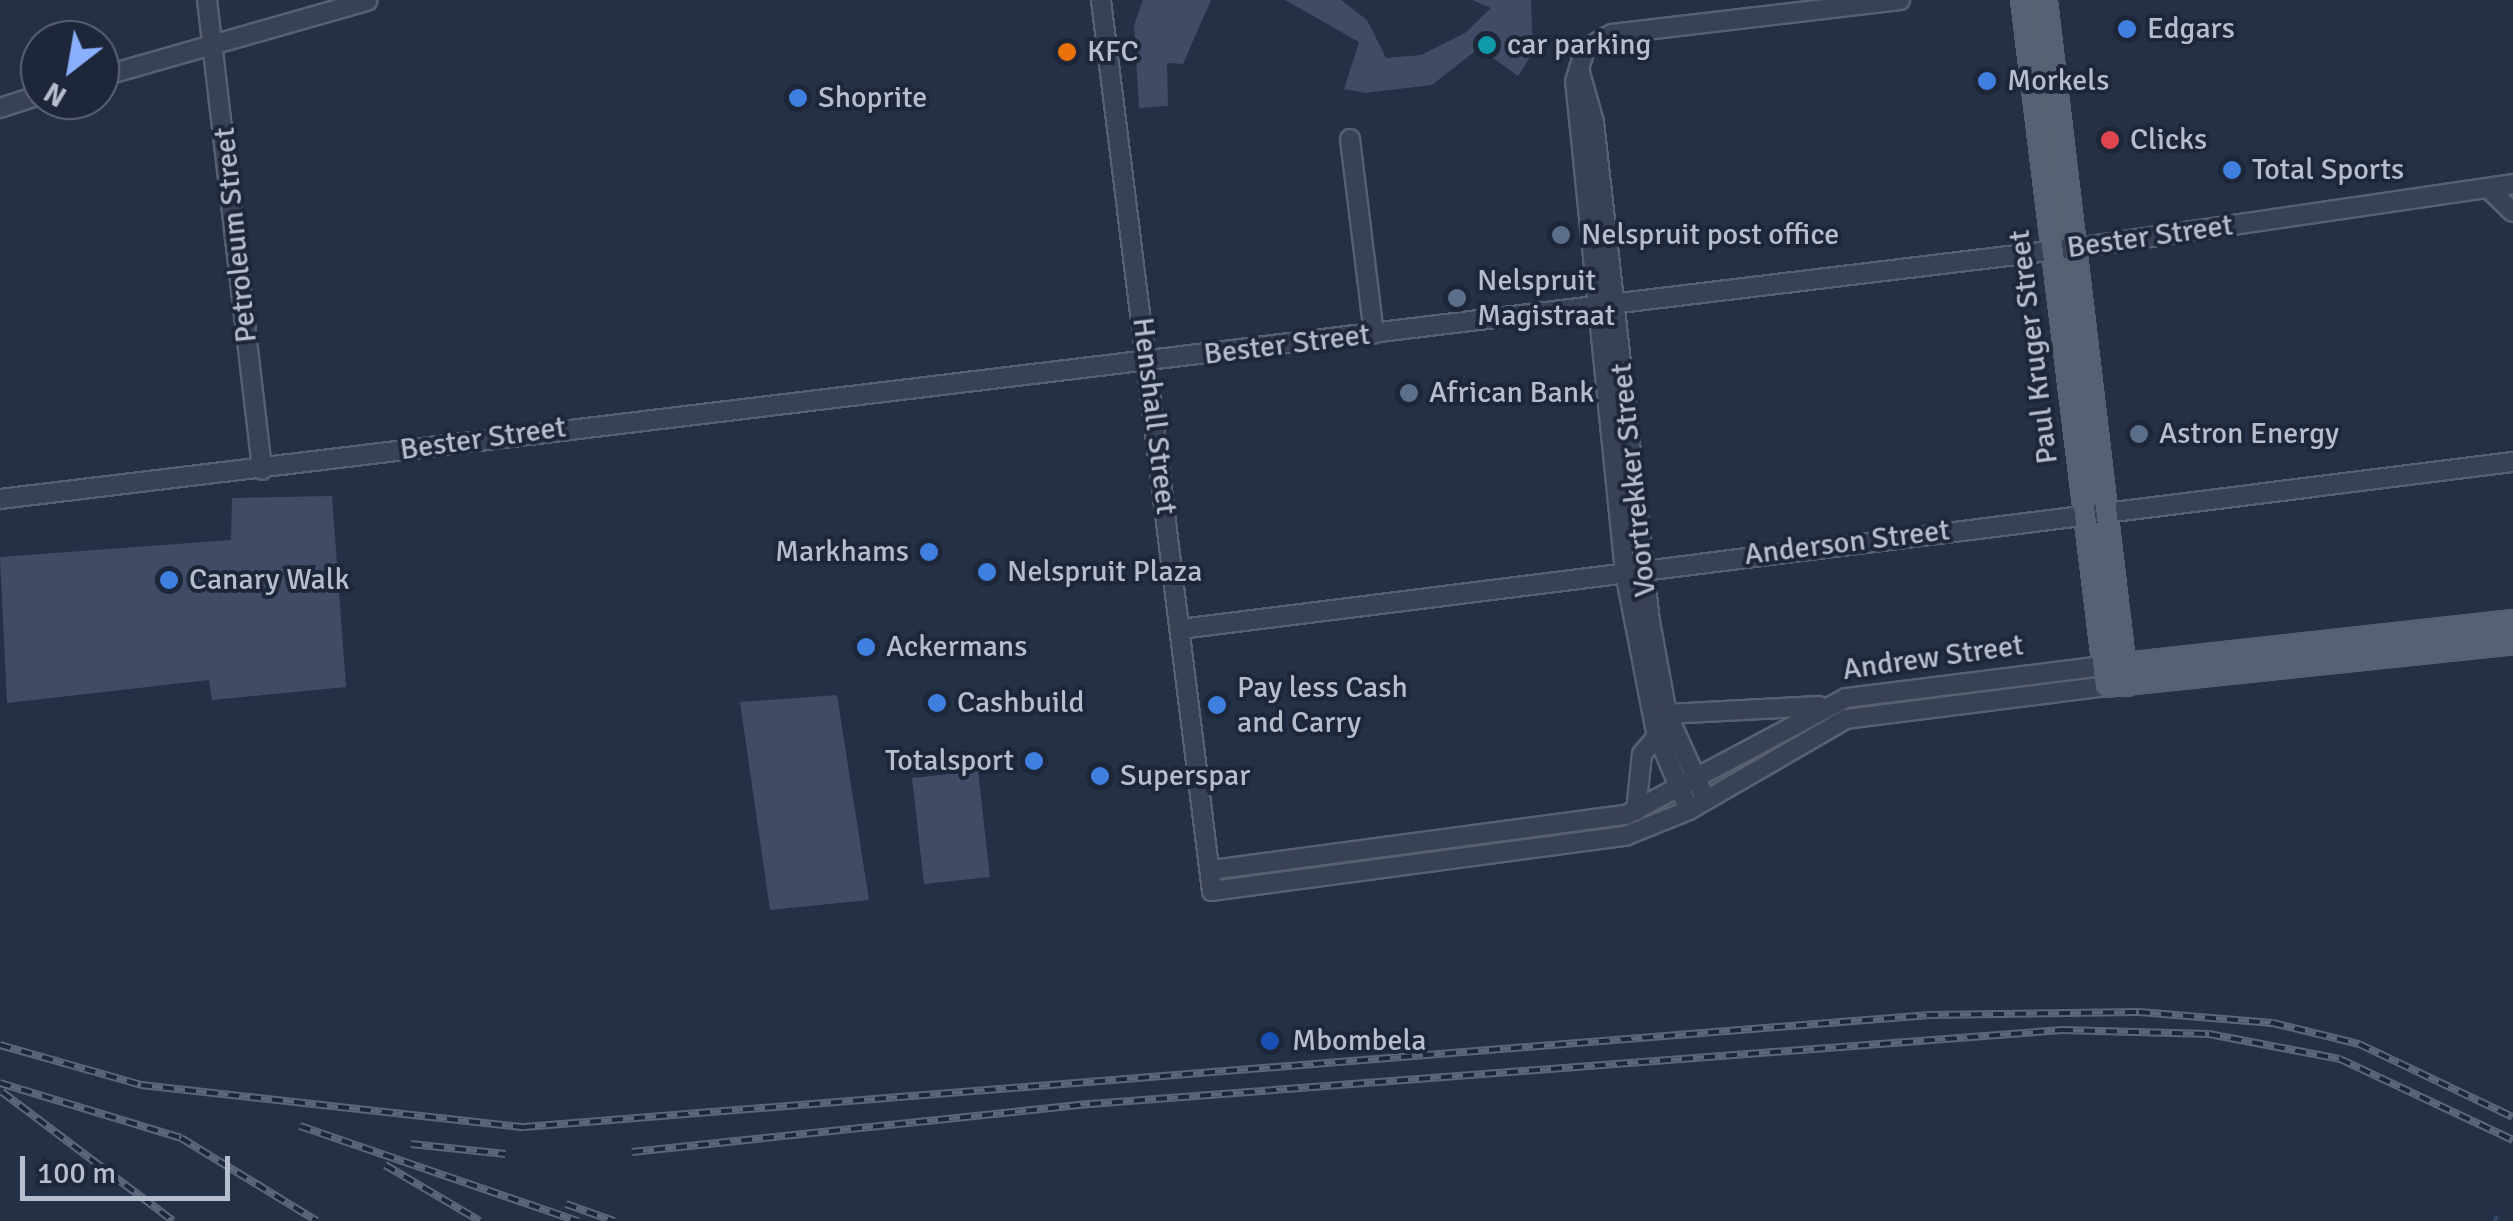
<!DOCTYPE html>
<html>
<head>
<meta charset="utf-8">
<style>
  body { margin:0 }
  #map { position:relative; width:2513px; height:1221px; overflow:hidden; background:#243045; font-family:Signika,sans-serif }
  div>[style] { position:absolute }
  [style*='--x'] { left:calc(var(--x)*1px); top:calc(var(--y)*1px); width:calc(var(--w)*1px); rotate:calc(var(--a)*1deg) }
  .stream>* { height:4px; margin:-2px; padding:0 2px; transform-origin:2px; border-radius:2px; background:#37496d }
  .building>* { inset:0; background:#404c65 }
  .roads { filter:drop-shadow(2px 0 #576071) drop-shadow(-2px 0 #576071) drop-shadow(0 2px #576071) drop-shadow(0 -2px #576071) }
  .minor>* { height:18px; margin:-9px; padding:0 9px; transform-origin:9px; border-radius:9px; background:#394254 }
  .major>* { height:20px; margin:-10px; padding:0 10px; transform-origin:10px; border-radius:10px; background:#576174 }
  .rail>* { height:8px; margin-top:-4px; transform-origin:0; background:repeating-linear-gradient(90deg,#1e2739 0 11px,#5b667b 0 22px); box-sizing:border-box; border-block:2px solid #5b667b }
  .dots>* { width:28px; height:28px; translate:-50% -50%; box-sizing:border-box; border:5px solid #1e2739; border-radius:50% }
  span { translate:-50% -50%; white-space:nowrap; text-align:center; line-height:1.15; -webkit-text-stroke:8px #1e2739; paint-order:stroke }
  .poi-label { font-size:30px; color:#b6bece }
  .left { translate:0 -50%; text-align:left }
  .right { translate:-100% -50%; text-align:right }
  .street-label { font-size:30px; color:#b6bece }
  .north { position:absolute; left:20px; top:20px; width:100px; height:100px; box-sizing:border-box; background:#1e2739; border:2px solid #5b6375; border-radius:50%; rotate:211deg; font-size:28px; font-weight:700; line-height:40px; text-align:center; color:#b6bece }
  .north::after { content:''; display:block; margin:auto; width:35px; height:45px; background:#8aafff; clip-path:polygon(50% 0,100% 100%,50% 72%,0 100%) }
  .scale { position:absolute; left:20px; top:1156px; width:210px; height:45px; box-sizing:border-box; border:5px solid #b6bece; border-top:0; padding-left:12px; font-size:30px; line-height:35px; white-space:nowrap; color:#b6bece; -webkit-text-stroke:8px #1e2739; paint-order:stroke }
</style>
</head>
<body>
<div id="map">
  <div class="stream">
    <i style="--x:2495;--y:1221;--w:4;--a:-76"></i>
  </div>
  <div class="building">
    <i style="clip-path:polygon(1143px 0,1211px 0,1183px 64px,1167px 63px,1168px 106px,1139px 108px,1134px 25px)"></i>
    <i style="clip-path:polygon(1285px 0,1341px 0,1367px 20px,1386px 58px,1421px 55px,1465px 33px,1491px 8px,1472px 0,1531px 0,1533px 53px,1518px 76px,1479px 48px,1432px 85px,1365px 93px,1344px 89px,1359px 42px)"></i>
    <i style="clip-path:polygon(332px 496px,346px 687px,212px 700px,209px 680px,7px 703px,0 557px,231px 540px,232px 498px)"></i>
    <i style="clip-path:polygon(837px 695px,869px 900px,770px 910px,740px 702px)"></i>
    <i style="clip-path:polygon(978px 771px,990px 877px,924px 884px,912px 778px)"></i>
  </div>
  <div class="roads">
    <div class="minor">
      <i style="--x:207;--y:0;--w:473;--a:83.3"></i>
      <i style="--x:1101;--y:0;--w:898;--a:82.9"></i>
      <i style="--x:1212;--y:891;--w:417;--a:-7.6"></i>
      <i style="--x:1625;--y:836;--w:69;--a:-22.1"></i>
      <i style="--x:1689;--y:810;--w:181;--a:-30.1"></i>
      <i style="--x:1846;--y:719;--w:262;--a:-7.2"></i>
      <i style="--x:1579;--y:69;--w:55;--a:74.2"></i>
      <i style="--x:1594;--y:122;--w:497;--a:83.6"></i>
      <i style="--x:1649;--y:616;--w:100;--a:79.6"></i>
      <i style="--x:1667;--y:714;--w:94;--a:65.6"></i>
      <i style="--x:100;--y:77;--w:278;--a:-15.9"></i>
      <i style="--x:0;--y:108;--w:42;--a:-18"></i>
      <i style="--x:1350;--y:139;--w:196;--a:83"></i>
      <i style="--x:2489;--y:189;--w:33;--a:44"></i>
      <i style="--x:0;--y:499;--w:2090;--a:-6.9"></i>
      <i style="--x:2075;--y:248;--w:443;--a:-8.3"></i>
      <i style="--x:1181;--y:629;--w:1342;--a:-7.15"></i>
      <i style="--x:1667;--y:714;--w:152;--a:-3"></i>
      <i style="--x:1689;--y:810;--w:85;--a:-112.9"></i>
      <i style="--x:1656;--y:732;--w:163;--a:-101"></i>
      <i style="--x:1625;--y:572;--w:493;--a:-95.8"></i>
      <i style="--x:1575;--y:82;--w:34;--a:-73"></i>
      <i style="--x:1585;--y:49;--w:31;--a:-29"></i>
      <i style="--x:1612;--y:34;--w:290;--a:-6.7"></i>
      <i style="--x:1636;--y:811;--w:57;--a:-84"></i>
      <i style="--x:1642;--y:754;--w:23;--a:-49"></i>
      <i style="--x:1212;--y:870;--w:418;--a:-7.6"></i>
      <i style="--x:1626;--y:815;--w:249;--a:-28"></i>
      <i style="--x:1846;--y:698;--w:258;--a:-7.1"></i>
    </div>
    <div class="major">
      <i style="--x:2022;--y:0;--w:691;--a:83.02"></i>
      <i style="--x:2106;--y:686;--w:409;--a:-6"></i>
      <i style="--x:2046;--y:0;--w:690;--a:83.26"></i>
      <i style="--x:2114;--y:665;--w:401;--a:-6.3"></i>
    </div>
  </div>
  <div class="rail">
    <i style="--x:0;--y:1045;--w:147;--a:15.8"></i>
    <i style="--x:141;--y:1085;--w:385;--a:6.3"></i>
    <i style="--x:524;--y:1127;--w:1407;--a:-4.56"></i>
    <i style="--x:1927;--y:1015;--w:212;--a:-0.8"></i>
    <i style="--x:2139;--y:1012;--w:134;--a:4.7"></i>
    <i style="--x:2273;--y:1023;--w:89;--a:13.7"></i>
    <i style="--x:2359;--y:1044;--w:170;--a:25.4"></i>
    <i style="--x:0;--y:1083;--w:189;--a:16.9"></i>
    <i style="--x:181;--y:1138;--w:159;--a:31.4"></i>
    <i style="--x:2;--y:1092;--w:214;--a:37"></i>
    <i style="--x:300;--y:1126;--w:294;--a:18.9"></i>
    <i style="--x:411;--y:1144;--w:95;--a:6.1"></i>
    <i style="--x:632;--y:1152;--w:461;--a:-6"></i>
    <i style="--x:1090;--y:1104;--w:975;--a:-4.35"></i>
    <i style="--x:2062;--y:1030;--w:147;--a:1.6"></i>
    <i style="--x:2209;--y:1034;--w:133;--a:10.8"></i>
    <i style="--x:2340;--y:1059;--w:191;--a:25.1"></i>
    <i style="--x:385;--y:1165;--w:110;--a:30.5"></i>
    <i style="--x:566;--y:1204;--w:51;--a:19.5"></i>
  </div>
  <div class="dots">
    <i style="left:2127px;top:29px;background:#3f7fe0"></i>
    <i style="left:1487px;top:45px;background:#0f9aa8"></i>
    <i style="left:1067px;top:52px;background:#e8710a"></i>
    <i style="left:1987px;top:81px;background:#3f7fe0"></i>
    <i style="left:798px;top:98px;background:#3f7fe0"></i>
    <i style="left:2110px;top:140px;background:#e0444e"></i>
    <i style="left:2232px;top:170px;background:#3f7fe0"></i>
    <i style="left:1561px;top:235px;background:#5c6f8a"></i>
    <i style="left:1457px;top:298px;background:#5c6f8a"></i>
    <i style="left:1409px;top:393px;background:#5c6f8a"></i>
    <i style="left:2139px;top:434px;background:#5c6f8a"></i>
    <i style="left:929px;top:552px;background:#3f7fe0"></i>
    <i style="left:987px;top:572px;background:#3f7fe0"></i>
    <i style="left:169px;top:580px;background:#3f7fe0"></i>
    <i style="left:866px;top:647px;background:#3f7fe0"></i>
    <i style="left:937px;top:703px;background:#3f7fe0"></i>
    <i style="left:1217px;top:705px;background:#3f7fe0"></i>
    <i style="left:1034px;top:761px;background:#3f7fe0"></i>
    <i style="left:1100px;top:776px;background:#3f7fe0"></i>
    <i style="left:1270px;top:1041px;background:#1a4fb4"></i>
  </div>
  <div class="poi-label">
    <span class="left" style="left:2147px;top:29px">Edgars</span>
    <span class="left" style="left:1507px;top:45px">car parking</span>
    <span class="left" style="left:1087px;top:52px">KFC</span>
    <span class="left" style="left:2007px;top:81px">Morkels</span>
    <span class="left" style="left:818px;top:98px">Shoprite</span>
    <span class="left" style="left:2130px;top:140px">Clicks</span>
    <span class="left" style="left:2252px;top:170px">Total Sports</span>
    <span class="left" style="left:1581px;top:235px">Nelspruit post office</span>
    <span class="left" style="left:1477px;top:298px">Nelspruit<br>Magistraat</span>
    <span class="left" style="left:1429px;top:393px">African Bank</span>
    <span class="left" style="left:2159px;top:434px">Astron Energy</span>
    <span class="right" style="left:909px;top:552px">Markhams</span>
    <span class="left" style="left:1007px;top:572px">Nelspruit Plaza</span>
    <span class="left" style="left:189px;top:580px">Canary Walk</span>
    <span class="left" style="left:886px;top:647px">Ackermans</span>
    <span class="left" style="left:1237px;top:705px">Pay less Cash<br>and Carry</span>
    <span class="left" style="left:957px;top:703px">Cashbuild</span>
    <span class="right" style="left:1014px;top:761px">Totalsport</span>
    <span class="left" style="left:1120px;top:776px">Superspar</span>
    <span class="left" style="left:1292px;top:1041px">Mbombela</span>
  </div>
  <div class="street-label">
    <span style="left:236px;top:235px;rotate:-96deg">Petroleum Street</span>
    <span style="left:2150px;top:237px;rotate:-8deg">Bester Street</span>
    <span style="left:1287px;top:345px;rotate:-7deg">Bester Street</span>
    <span style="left:2034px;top:347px;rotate:-97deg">Paul Kruger Street</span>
    <span style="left:1154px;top:416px;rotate:83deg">Henshall Street</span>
    <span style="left:483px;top:439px;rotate:-8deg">Bester Street</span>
    <span style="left:1634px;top:480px;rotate:-96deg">Voortrekker Street</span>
    <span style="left:1847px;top:543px;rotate:-7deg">Anderson Street</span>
    <span style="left:1933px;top:658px;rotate:-8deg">Andrew Street</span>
  </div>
  <div class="north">N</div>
  <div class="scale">100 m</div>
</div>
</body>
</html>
